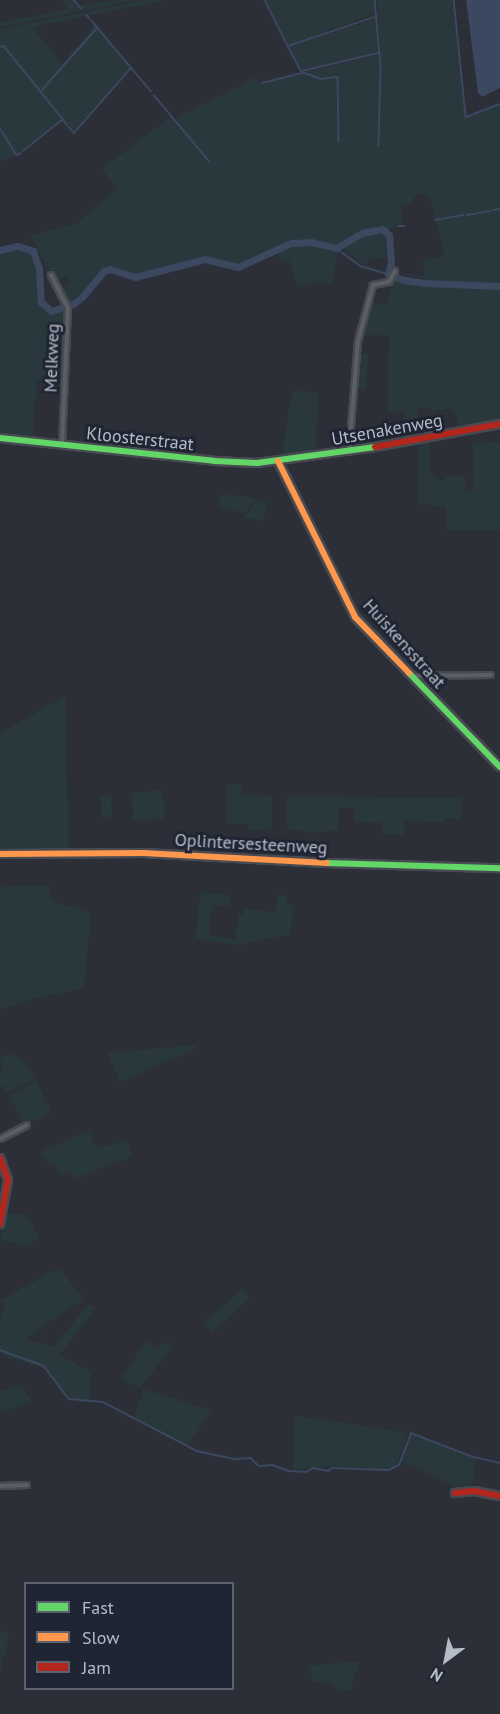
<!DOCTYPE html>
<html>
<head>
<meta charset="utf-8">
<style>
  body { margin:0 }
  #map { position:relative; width:500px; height:1714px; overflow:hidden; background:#2c2f38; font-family:"PT Sans",sans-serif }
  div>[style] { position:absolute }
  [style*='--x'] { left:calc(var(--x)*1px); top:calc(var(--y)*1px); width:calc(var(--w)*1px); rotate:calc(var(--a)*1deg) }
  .green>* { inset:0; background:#29383d }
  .water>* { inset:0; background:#3c4760 }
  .stream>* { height:1.5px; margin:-0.75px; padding:0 0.75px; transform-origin:0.75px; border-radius:0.75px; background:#3c4760 }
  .river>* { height:7px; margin:-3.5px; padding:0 3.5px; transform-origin:3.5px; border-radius:3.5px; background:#3c4760 }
  .roads { filter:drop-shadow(2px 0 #484a51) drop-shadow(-2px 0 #484a51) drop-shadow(0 2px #484a51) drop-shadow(0 -2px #484a51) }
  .street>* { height:4px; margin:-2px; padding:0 2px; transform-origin:2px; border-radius:2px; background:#5b5e66 }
  .fast>* { height:6px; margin:-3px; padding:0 3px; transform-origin:3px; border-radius:3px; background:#63d668 }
  .slow>* { height:6px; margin:-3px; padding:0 3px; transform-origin:3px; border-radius:3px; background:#ff974d }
  .jam>* { height:6px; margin:-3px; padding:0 3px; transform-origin:3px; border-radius:3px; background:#b3261e }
  span { translate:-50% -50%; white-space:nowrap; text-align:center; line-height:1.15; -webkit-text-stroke:6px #1f2532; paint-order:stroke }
  .street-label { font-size:18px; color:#b6bbc8 }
  .legend { position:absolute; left:24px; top:1582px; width:210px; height:108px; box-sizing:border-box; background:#1f2532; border:2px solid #5b616e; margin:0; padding:8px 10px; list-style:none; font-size:18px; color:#b6bbc8 }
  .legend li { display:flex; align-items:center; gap:12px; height:30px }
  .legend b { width:30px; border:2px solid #5b616e }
  .north { position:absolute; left:416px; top:1630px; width:60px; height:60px; -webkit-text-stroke:4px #1f2532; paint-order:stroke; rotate:212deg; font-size:16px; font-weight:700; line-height:24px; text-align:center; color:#b6bbc8 }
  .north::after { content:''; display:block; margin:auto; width:21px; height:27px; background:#b6bbc8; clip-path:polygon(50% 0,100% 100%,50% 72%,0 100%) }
</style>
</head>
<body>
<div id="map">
  <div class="green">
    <i style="clip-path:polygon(63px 0,75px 0,79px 6px,112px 0,136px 0,0 27px,0 23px,68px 9px)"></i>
    <i style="clip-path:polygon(145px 0,165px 0,32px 27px,62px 64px,95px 25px,131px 66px,73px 132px,40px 90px,61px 119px,17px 155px,0 161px,0 29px)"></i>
    <i style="clip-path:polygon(266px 0,375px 0,376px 13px,289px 45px)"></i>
    <i style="clip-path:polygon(377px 0,452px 0,465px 116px,500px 103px,500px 208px,437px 219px,500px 210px,500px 283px,434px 281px,396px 273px,425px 276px,422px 261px,445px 256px,430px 198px,417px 193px,410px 204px,401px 206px,403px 225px,389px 229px,385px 226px,370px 229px,335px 245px,309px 239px,292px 240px,237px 265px,203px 257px,138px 274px,106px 268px,80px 295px,68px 302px,62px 291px,70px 282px,66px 276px,56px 282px,30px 236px,77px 223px,117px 189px,102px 169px,172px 116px,175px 119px,256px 77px,259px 84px,381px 54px)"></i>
    <i style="clip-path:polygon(377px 18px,379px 52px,301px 70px,289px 47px)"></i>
    <i style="clip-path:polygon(384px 232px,387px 258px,369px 259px,366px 266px,342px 249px,343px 244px,369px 233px)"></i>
    <i style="clip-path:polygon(297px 244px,313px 245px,338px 253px,332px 283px,308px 283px,298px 287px,289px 260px,280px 262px,277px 252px)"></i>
    <i style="clip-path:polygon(12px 248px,23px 248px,33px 257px,37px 270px,39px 301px,44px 309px,53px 312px,66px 308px,64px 374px,56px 373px,55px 382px,37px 380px,32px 441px,0 436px,0 252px)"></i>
    <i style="clip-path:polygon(393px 281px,427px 286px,500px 289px,500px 422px,460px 430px,455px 413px,450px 411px,450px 408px,431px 412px,429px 407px,417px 409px,420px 438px,405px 441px,404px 411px,387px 413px,389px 335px,360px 335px,369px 301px,386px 305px)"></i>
    <i style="clip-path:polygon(358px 353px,368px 354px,366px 389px,356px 389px)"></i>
    <i style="clip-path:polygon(292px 390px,319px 393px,315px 456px,281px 459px)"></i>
    <i style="clip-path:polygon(430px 440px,429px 470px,439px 480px,445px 481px,446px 476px,464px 476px,466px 491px,473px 491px,473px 444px,500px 442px,500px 530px,446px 531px,446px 506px,418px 504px,418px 446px,422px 446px,422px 441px)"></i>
    <i style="clip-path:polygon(222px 494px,255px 498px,257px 499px,244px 513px,217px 507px)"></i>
    <i style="clip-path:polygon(258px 500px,267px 502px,263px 521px,243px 517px)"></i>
    <i style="clip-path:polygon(66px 696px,68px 851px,0 850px,0 733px)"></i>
    <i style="clip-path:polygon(241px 784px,241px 795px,272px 796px,272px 829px,249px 830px,248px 824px,226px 823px,227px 785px)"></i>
    <i style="clip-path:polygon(162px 790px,165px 819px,133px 820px,132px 793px)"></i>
    <i style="clip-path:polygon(111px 795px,112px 817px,101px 817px,101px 796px)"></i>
    <i style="clip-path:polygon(287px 796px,462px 798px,461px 820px,445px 818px,444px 823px,405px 820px,404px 835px,382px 834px,382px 823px,355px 822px,354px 808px,339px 808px,339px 830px,304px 833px,304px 831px,287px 830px)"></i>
    <i style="clip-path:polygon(49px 885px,51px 901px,91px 913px,84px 988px,32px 999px,0 1010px,0 887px)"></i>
    <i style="clip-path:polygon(201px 892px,230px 895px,229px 906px,212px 905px,209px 934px,224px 939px,236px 939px,238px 915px,243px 915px,244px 909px,276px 912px,277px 895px,287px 896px,287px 905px,292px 905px,291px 934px,237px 945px,195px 938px)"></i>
    <i style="clip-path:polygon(197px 1045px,197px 1048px,120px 1082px,107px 1053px)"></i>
    <i style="clip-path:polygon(11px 1053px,26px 1063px,52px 1112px,24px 1126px,9px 1095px,33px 1084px,32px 1081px,5px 1093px,4px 1085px,0 1087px,0 1075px,3px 1073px,0 1058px)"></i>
    <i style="clip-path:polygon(89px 1131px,96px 1149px,126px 1140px,133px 1156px,74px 1179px,70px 1171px,61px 1175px,56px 1163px,49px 1165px,41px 1151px)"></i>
    <i style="clip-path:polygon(5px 1212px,27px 1215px,39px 1237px,27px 1246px,0 1240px)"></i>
    <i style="clip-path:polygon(60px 1268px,83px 1299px,25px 1339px,54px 1347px,88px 1304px,95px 1308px,60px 1355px,91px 1372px,89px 1401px,70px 1398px,59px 1387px,45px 1367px,5px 1357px,0 1350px,0 1321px,4px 1305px,0 1300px)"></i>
    <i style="clip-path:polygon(242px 1290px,250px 1298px,212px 1333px,203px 1323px)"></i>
    <i style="clip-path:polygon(146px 1341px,158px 1349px,167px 1341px,173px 1346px,140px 1388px,121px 1378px)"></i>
    <i style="clip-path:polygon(21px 1384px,32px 1402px,0 1412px,0 1391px)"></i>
    <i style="clip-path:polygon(143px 1389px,212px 1411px,187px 1446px,134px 1419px)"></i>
    <i style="clip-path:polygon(295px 1416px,340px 1422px,408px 1433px,395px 1469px,333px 1466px,293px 1470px)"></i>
    <i style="clip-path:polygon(410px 1433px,477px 1457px,471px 1489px,453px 1492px,455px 1486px,401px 1462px)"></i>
    <i style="clip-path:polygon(0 1631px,10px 1634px,0 1672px)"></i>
    <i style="clip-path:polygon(360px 1661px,350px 1690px,340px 1691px,331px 1684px,314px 1682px,308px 1669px,308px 1666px)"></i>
  </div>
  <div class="water">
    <i style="clip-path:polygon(466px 0,500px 0,500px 88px,482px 97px,478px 93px)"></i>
  </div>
  <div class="stream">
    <i style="--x:74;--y:0;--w:11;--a:49"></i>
    <i style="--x:265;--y:0;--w:51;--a:63.4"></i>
    <i style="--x:288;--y:46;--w:94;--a:-18.6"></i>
    <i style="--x:375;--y:0;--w:66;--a:84.8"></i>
    <i style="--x:381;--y:66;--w:79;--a:91.5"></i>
    <i style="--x:454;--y:0;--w:118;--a:84.1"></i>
    <i style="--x:466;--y:117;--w:6;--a:-18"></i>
    <i style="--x:87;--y:15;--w:5;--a:53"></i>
    <i style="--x:92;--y:21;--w:92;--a:49.9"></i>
    <i style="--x:288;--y:46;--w:30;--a:62"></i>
    <i style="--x:302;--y:72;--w:20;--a:20"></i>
    <i style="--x:321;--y:79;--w:17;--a:-7"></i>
    <i style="--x:338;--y:77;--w:64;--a:89.1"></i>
    <i style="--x:0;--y:47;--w:4;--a:-14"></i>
    <i style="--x:4;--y:46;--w:94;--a:51.1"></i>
    <i style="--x:302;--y:71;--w:79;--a:-13.2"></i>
    <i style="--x:262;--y:83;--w:41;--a:-14"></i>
    <i style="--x:42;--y:90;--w:83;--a:-48.4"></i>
    <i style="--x:154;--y:95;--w:87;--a:50.1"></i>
    <i style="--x:474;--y:114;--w:28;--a:-21"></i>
    <i style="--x:69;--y:127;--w:8;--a:50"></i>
    <i style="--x:74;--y:133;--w:86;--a:-48.8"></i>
    <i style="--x:0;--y:128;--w:32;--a:58"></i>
    <i style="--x:17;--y:155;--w:4;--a:-27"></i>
    <i style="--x:23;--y:151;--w:51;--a:-38.7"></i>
    <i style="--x:63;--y:119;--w:7;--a:56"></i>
    <i style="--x:493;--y:210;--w:7;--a:-8"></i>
    <i style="--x:467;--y:215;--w:23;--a:-10"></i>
    <i style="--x:435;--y:220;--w:29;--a:-10"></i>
    <i style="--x:398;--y:226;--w:6;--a:0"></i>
    <i style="--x:385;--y:230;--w:3;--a:-18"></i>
    <i style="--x:336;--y:248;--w:31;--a:36"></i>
    <i style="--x:361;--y:266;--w:28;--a:17"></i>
    <i style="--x:0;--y:1350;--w:47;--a:20"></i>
    <i style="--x:44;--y:1366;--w:41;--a:52.9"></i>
    <i style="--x:69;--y:1399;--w:34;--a:5"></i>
    <i style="--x:103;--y:1402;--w:106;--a:27.5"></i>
    <i style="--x:197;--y:1451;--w:40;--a:12"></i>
    <i style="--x:236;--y:1459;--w:15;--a:-4"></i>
    <i style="--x:251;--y:1458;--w:11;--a:45"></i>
    <i style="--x:259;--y:1466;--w:13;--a:-4"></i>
    <i style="--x:272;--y:1465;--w:18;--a:19"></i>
    <i style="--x:289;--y:1471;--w:17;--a:3"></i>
    <i style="--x:306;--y:1472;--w:9;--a:-27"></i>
    <i style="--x:314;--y:1468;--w:14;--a:12"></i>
    <i style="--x:328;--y:1471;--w:5;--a:-37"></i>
    <i style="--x:332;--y:1468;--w:57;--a:2"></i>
    <i style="--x:389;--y:1470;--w:11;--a:-27"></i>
    <i style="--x:399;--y:1465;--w:34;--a:-69"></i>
    <i style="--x:411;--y:1433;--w:67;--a:20.9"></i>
    <i style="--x:474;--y:1457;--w:27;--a:13"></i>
  </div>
  <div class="river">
    <i style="--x:0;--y:250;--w:18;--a:-13"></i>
    <i style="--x:18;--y:246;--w:16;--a:18"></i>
    <i style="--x:33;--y:251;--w:18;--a:71"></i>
    <i style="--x:39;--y:268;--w:34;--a:87"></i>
    <i style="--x:41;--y:302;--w:13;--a:42"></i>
    <i style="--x:51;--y:311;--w:23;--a:-18"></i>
    <i style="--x:73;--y:304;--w:11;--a:-38"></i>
    <i style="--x:82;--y:297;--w:34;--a:-50"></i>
    <i style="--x:104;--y:271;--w:6;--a:-18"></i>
    <i style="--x:110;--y:269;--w:26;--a:18"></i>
    <i style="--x:135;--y:277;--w:72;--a:-14.4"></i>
    <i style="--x:205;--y:259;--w:34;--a:14"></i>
    <i style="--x:238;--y:267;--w:58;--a:-24.4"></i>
    <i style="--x:291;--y:243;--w:20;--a:-3"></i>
    <i style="--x:311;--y:242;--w:26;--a:13"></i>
    <i style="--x:336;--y:248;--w:30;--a:-30"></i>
    <i style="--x:362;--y:233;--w:20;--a:-11"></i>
    <i style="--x:382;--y:229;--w:9;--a:41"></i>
    <i style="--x:389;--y:235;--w:27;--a:86"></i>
    <i style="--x:391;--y:262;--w:12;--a:104"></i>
    <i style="--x:388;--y:274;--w:17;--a:21"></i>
    <i style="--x:404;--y:280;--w:21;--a:8"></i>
    <i style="--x:425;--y:283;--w:75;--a:2.3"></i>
  </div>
  <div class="roads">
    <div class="street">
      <i style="--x:51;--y:275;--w:37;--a:63"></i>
      <i style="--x:68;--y:308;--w:138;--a:92.5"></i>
      <i style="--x:349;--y:452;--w:111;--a:-85.4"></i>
      <i style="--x:358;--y:341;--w:58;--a:-75"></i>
      <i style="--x:373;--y:285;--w:16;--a:-11"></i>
      <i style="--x:389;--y:282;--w:13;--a:-61"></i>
      <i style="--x:411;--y:676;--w:80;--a:-0.7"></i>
      <i style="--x:0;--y:1139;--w:30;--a:-27"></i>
      <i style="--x:0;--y:1486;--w:27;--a:-2"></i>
    </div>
    <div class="fast">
      <i style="--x:0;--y:438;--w:215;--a:6.1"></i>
      <i style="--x:214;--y:461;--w:43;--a:2.7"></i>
      <i style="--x:257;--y:463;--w:119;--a:-7.7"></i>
      <i style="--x:409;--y:673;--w:131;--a:45.9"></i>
      <i style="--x:327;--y:863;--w:173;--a:1.7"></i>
    </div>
    <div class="slow">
      <i style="--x:278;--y:461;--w:174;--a:63.7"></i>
      <i style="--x:355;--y:617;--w:78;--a:46"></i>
      <i style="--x:0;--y:854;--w:143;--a:-0.4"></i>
      <i style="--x:143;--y:853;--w:184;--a:3.1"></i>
    </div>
    <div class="jam">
      <i style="--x:375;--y:447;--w:127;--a:-10.4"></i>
      <i style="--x:0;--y:1158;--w:23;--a:70"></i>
      <i style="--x:8;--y:1180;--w:45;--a:100.3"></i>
      <i style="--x:455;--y:1493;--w:19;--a:-6"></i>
      <i style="--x:474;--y:1491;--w:26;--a:11"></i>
    </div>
  </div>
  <div class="street-label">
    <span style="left:52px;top:358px;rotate:-88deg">Melkweg</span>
    <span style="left:387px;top:430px;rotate:-10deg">Utsenakenweg</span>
    <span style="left:140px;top:439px;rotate:6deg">Kloosterstraat</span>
    <span style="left:404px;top:644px;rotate:48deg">Huiskensstraat</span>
    <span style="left:251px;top:844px;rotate:3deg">Oplintersesteenweg</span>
  </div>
  <ul class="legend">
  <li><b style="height:8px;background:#63d668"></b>Fast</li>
  <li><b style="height:8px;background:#ff974d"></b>Slow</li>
  <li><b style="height:8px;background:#b3261e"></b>Jam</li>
  </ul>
  <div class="north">N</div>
</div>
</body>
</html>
